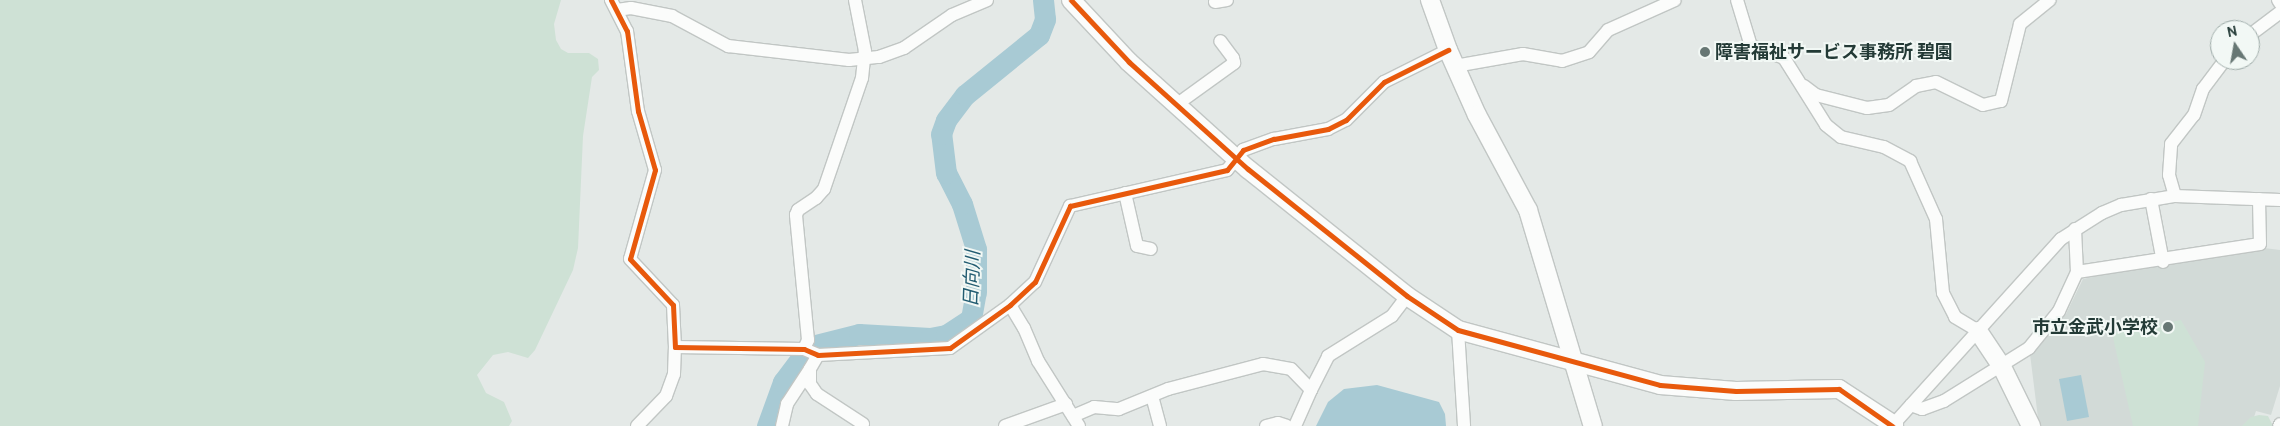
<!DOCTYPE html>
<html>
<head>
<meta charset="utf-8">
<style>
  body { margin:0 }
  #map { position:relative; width:2280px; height:426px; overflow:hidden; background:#e4e9e7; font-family:Cabin,"Noto Sans JP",sans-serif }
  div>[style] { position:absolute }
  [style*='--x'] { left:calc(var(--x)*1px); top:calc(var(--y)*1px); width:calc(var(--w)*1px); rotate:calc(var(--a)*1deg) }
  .built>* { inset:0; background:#d2dad7 }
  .green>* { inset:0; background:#cee1d5 }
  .water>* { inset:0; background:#a8cad4 }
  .river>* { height:21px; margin:-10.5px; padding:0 10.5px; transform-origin:10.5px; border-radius:10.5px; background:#a8cad4 }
  .roads { filter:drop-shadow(1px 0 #c1c6c4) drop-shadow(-1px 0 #c1c6c4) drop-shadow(0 1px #c1c6c4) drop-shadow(0 -1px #c1c6c4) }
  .street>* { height:12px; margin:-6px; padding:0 6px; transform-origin:6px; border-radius:6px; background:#fbfcfb }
  .secondary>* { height:18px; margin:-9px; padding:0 9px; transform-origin:9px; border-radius:9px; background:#fbfcfb }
  .cycleway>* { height:5px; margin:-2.5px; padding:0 2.5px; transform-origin:2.5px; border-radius:2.5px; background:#e8590c }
  .dots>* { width:14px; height:14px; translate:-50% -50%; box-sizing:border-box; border:2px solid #f2f8f5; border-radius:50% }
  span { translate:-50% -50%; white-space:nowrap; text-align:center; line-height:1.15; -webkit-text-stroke:4px #f2f8f5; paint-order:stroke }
  .poi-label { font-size:18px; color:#233a36; font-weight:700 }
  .left { translate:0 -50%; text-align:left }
  .right { translate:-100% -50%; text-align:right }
  .water-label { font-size:19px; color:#225c71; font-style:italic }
  .north { position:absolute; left:2210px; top:20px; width:50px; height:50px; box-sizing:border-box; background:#f2f8f5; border:1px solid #9faca9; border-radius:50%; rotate:348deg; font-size:14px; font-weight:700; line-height:20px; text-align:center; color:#233a36 }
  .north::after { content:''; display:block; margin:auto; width:18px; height:22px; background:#677774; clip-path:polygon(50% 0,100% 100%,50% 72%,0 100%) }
</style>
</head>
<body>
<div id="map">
  <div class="built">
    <i style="clip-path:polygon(2264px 248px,2280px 250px,2280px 386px,2271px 415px,2256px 411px,2251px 426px,2039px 426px,2030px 354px,2066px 314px,2083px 279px,2151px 264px)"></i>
  </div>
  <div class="green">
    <i style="clip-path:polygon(0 0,561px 0,554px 24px,556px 40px,561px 49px,568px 53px,589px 53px,598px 59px,599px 70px,592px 77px,583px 136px,578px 248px,573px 270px,535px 350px,528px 358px,508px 352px,493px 355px,477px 375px,486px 393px,504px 402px,512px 421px,509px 426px,0 426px)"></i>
    <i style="clip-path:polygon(2181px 320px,2205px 362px,2198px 426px,2133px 426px,2112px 333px)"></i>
    <i style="clip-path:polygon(2259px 415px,2268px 416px,2273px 426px,2242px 426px,2251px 417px)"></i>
  </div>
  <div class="water">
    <i style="clip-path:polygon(2081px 375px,2089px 417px,2067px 421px,2059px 379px)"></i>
    <i style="clip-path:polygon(1377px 385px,1439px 402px,1445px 414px,1446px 426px,1316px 426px,1328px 402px,1344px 389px)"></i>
  </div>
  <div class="river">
    <i style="--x:767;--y:426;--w:47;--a:-70"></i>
    <i style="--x:783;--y:382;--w:34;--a:-53"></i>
    <i style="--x:803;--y:355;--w:16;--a:-38"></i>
    <i style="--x:816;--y:345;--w:44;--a:-14.3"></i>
    <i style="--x:859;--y:334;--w:71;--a:3.2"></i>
    <i style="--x:930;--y:338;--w:16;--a:-11"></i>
    <i style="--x:946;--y:335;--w:30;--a:-33"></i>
    <i style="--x:971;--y:319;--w:27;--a:-80"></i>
    <i style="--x:976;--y:292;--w:43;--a:-90"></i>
    <i style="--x:976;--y:249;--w:47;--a:-107.3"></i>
    <i style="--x:962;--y:204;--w:35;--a:-117"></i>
    <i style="--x:946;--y:173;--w:39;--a:-97"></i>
    <i style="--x:941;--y:134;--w:15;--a:-70"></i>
    <i style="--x:946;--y:120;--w:31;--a:-53"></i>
    <i style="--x:965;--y:95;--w:95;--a:-39"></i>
    <i style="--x:1039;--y:35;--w:17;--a:-69"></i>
    <i style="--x:1045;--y:19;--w:19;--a:-96"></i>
  </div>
  <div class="roads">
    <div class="street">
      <i style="--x:611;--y:0;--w:35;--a:63"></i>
      <i style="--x:627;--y:31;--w:81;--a:82.2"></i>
      <i style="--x:638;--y:111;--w:61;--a:73.9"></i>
      <i style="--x:655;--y:170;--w:92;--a:105.7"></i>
      <i style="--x:630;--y:259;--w:63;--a:46.9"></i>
      <i style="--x:673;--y:305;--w:42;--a:87.3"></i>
      <i style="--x:675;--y:347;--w:129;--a:0.9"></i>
      <i style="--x:804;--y:349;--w:15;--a:23"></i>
      <i style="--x:818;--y:355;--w:132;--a:-3"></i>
      <i style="--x:950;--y:348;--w:74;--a:-35.6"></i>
      <i style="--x:1010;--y:305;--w:34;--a:-43"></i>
      <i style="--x:1035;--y:282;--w:84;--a:-65.3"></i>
      <i style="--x:1070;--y:206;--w:161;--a:-12.9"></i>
      <i style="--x:1227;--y:170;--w:26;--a:-51"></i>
      <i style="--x:1243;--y:150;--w:33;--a:-20"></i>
      <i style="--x:1274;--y:139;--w:55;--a:-10.5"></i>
      <i style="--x:1328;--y:129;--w:20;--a:-27"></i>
      <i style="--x:1346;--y:120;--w:54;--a:-45"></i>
      <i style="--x:1384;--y:82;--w:72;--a:-26.6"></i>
      <i style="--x:1737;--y:0;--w:48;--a:73.1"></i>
      <i style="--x:1751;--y:46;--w:35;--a:20"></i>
      <i style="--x:1784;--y:58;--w:79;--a:57.9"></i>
      <i style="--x:1826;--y:125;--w:19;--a:39"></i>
      <i style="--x:1841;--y:137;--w:44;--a:13.1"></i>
      <i style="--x:1884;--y:147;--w:30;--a:28"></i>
      <i style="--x:1910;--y:161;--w:64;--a:65.9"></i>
      <i style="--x:1936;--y:219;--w:74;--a:84.6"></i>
      <i style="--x:1943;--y:293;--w:27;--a:63"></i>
      <i style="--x:1955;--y:317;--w:27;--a:31"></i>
      <i style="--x:2278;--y:0;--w:4;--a:56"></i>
      <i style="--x:1215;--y:2;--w:12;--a:-9"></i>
      <i style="--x:617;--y:10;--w:14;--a:-8"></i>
      <i style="--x:631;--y:8;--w:42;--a:11"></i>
      <i style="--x:672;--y:16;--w:64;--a:28.2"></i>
      <i style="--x:728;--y:46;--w:122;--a:6.6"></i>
      <i style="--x:849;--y:60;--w:30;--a:-6"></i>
      <i style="--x:879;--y:57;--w:27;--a:-20"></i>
      <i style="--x:904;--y:48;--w:58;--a:-34.5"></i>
      <i style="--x:952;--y:15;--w:38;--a:-23"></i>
      <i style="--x:2250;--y:35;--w:38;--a:-37"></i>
      <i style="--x:1455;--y:66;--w:69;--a:-10"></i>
      <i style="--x:1523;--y:54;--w:40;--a:10"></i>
      <i style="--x:1562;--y:61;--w:28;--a:-18"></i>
      <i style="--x:1589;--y:52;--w:29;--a:-49"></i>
      <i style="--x:1608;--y:30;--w:73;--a:-24.1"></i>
      <i style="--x:1804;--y:86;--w:15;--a:37"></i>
      <i style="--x:1816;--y:95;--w:53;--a:14.3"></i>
      <i style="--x:1867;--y:108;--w:22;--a:-8"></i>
      <i style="--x:1889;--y:105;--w:33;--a:-35"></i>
      <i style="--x:1916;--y:86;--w:20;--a:-11"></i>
      <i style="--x:1936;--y:82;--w:52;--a:26.1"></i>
      <i style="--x:1983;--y:105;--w:18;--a:-13"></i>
      <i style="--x:2001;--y:101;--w:79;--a:-76.1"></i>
      <i style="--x:2020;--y:24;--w:38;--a:-39"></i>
      <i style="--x:1176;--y:105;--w:72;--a:-35.9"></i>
      <i style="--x:1234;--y:63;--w:5;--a:-101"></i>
      <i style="--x:1233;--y:58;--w:21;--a:-127"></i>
      <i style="--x:1125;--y:193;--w:54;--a:77.2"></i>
      <i style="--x:1137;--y:246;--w:14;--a:12"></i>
      <i style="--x:2175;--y:196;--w:22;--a:-106"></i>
      <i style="--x:2169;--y:175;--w:31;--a:-86"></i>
      <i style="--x:2171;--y:144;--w:37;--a:-52"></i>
      <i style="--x:2194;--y:115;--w:28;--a:-71"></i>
      <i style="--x:2203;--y:89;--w:36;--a:-53"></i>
      <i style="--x:2151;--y:199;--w:64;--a:79.2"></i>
      <i style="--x:2077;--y:272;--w:185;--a:-8.7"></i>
      <i style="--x:2260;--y:244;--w:45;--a:-91.3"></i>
      <i style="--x:1010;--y:305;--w:27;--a:59"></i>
      <i style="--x:1024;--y:328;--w:36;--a:67"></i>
      <i style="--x:1038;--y:361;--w:77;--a:57.8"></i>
      <i style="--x:1458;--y:330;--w:96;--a:86.4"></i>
      <i style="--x:804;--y:349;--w:10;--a:-66"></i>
      <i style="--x:808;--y:340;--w:126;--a:-95.5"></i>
      <i style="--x:796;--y:215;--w:5;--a:-68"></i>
      <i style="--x:798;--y:210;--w:22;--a:-34"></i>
      <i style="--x:816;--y:198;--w:12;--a:-48"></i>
      <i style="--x:824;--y:189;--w:117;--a:-71.1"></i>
      <i style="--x:862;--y:78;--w:27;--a:-84"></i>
      <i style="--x:865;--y:51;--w:52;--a:-101.1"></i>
      <i style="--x:818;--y:355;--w:16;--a:120"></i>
      <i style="--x:810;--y:369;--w:15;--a:90"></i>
      <i style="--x:810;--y:384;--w:12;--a:55"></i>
      <i style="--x:817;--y:394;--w:55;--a:33.1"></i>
      <i style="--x:1152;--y:396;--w:31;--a:75"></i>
      <i style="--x:1911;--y:405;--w:12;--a:20"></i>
      <i style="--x:1922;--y:409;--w:23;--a:-20"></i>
      <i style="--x:1944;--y:401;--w:100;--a:-31.9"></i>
      <i style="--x:2029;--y:348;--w:48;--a:-51"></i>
      <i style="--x:2059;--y:311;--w:43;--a:-65.2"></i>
      <i style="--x:2077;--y:272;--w:43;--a:-92.7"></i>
      <i style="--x:1073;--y:416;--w:23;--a:-23"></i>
      <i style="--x:1094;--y:407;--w:25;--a:5"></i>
      <i style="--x:1119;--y:409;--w:53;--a:-22.2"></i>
      <i style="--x:1168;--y:389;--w:98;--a:-14.7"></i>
      <i style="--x:1263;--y:364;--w:28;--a:10"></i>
      <i style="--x:1291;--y:369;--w:29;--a:46"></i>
      <i style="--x:1311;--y:390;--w:38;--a:-63"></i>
      <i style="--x:1328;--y:356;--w:75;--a:-32"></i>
      <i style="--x:1392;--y:316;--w:25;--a:-53"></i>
      <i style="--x:637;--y:426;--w:42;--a:-46"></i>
      <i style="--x:666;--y:396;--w:23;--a:-70"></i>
      <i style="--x:674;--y:374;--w:27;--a:-88"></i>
      <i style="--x:782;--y:426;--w:23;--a:-77"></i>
      <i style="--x:787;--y:404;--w:42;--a:-56.7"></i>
      <i style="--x:1005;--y:426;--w:65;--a:-19.8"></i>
      <i style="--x:1266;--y:426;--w:12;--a:-14"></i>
      <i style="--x:1278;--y:423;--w:9;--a:18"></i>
      <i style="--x:1295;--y:426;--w:39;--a:-66"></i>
      <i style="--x:1892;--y:426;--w:252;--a:-47.9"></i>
      <i style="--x:2061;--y:239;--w:49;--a:-32.4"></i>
      <i style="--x:2102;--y:213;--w:21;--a:-23"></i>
      <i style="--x:2121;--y:205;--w:55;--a:-9.5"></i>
      <i style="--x:2175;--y:196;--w:105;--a:2.2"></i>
      <i style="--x:2279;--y:426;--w:2;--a:-63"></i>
    </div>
    <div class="secondary">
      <i style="--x:1071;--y:0;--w:85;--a:46.9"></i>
      <i style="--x:1129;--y:62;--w:160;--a:42"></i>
      <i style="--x:1248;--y:169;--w:203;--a:38.6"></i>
      <i style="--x:1407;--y:296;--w:61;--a:33.7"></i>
      <i style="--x:1458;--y:330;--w:209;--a:15.2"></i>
      <i style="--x:1660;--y:385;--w:76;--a:4.5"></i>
      <i style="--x:1736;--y:391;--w:103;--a:-1.1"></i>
      <i style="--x:1839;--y:389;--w:66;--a:33.2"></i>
      <i style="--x:1430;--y:0;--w:53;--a:70.2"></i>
      <i style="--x:1448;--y:50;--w:71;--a:66"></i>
      <i style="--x:1477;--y:115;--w:108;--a:61.8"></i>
      <i style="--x:1528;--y:210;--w:226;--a:73.3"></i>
      <i style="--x:1978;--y:331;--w:43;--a:56.3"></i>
      <i style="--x:2002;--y:367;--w:66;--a:63.8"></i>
    </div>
  </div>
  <div class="cycleway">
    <i style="--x:611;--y:0;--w:35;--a:63"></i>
    <i style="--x:627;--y:31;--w:81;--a:82.2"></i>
    <i style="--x:638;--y:111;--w:61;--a:73.9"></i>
    <i style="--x:655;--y:170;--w:92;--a:105.7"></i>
    <i style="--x:630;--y:259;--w:63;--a:46.9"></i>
    <i style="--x:673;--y:305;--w:42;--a:87.3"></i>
    <i style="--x:675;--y:347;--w:129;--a:0.9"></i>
    <i style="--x:804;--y:349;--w:15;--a:23"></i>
    <i style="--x:818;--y:355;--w:132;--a:-3"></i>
    <i style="--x:950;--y:348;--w:74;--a:-35.6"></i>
    <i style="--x:1010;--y:305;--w:34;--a:-43"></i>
    <i style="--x:1035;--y:282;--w:84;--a:-65.3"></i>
    <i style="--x:1070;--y:206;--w:161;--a:-12.9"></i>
    <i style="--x:1227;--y:170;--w:26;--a:-51"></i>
    <i style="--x:1243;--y:150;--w:33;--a:-20"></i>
    <i style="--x:1274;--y:139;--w:55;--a:-10.5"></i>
    <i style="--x:1328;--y:129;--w:20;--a:-27"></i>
    <i style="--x:1346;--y:120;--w:54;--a:-45"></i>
    <i style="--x:1384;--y:82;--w:72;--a:-26.6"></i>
    <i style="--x:1071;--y:0;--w:85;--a:46.9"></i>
    <i style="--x:1129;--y:62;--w:160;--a:42"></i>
    <i style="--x:1248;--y:169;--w:203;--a:38.6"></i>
    <i style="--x:1407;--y:296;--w:61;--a:33.7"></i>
    <i style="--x:1458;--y:330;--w:209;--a:15.2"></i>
    <i style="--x:1660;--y:385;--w:76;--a:4.5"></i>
    <i style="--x:1736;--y:391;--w:103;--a:-1.1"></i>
    <i style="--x:1839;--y:389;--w:65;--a:34.9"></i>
  </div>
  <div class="dots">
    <i style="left:1705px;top:52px;background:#677774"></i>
    <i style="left:2168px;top:327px;background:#677774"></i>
  </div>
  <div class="poi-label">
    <span class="left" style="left:1715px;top:52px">障害福祉サービス事務所 碧園</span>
    <span class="right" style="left:2158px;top:327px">市立金武小学校</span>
  </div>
  <div class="water-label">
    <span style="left:972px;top:279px;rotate:-88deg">日向川</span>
  </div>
  <div class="north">N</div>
</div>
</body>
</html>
